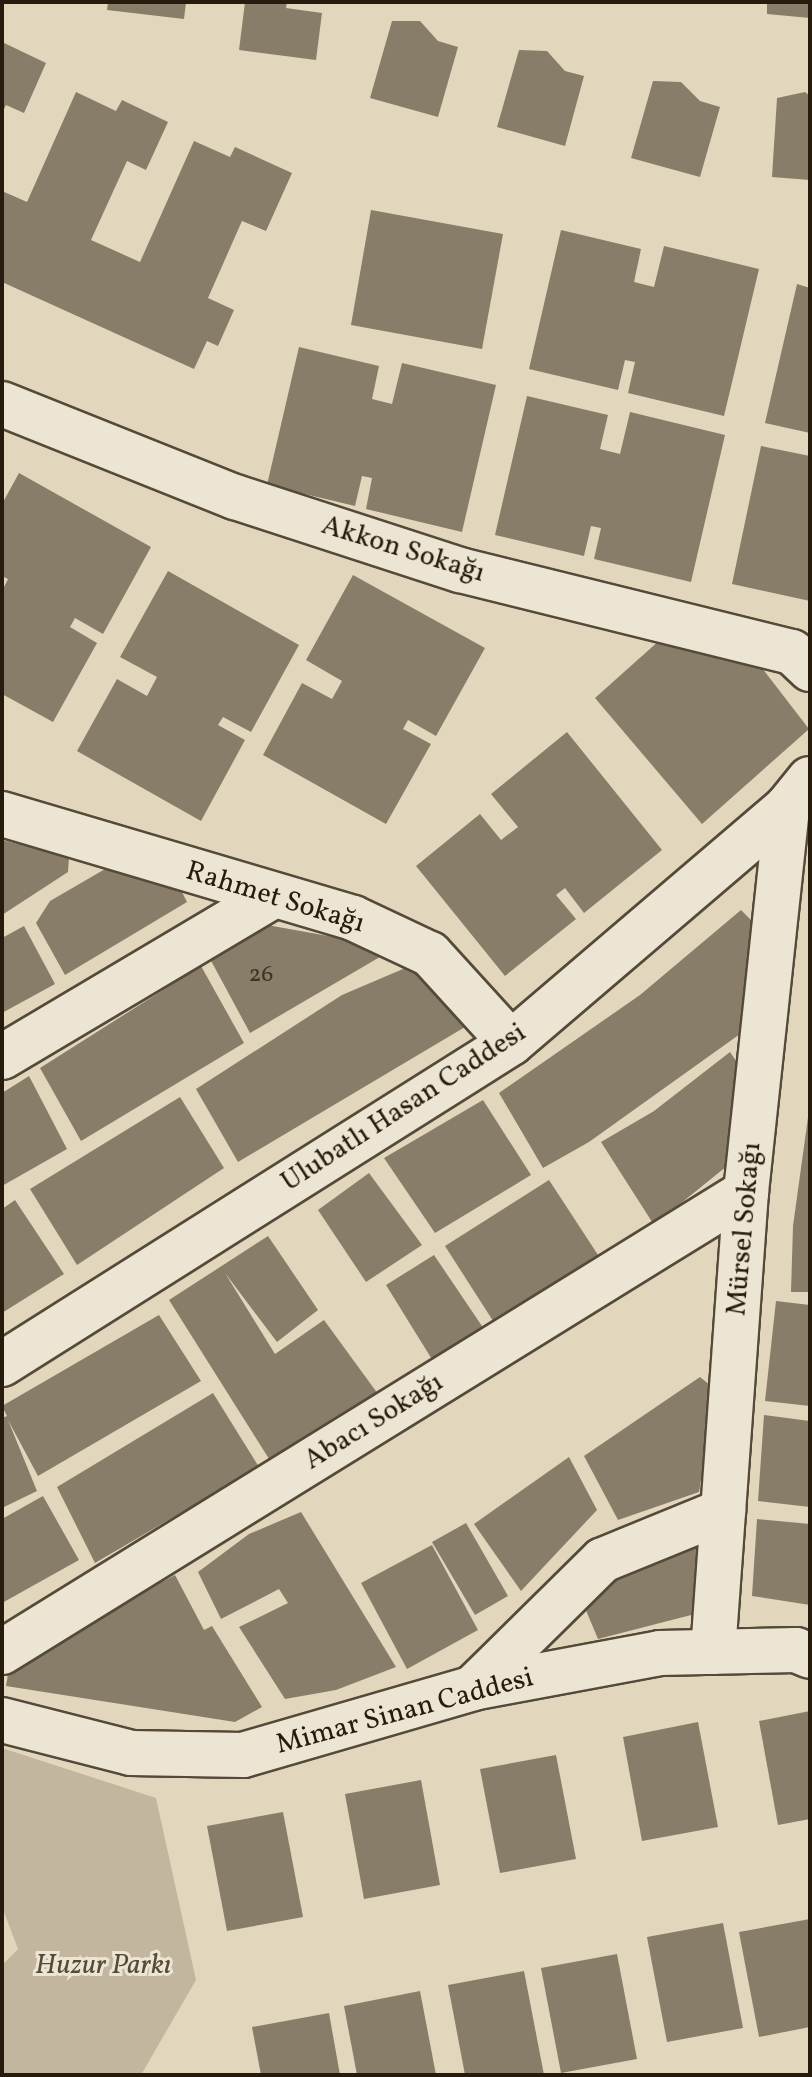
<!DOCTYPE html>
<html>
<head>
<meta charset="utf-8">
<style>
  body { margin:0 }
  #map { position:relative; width:812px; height:2077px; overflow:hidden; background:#e2d7bc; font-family:Vollkorn,serif }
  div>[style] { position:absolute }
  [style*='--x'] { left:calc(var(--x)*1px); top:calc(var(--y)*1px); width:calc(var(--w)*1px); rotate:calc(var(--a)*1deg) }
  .green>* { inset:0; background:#c2b79e }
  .building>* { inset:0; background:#887d68 }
  .roads { filter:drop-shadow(2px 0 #554a39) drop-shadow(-2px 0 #554a39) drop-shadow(0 2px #554a39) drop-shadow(0 -2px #554a39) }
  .minor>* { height:44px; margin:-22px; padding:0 22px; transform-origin:22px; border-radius:22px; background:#ece5d3 }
  .tertiary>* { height:44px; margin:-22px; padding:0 22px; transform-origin:22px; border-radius:22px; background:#ece5d3 }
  span { translate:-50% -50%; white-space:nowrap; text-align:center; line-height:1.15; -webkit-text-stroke:6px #ece5d3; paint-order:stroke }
  .number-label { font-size:24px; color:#3e3424 }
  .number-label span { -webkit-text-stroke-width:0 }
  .street-label { font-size:28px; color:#261b0d }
  .park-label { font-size:28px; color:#554a38; font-style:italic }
  .frame { position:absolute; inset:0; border:4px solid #261b0d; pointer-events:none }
</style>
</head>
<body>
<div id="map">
  <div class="green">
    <i style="clip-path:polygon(2px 1748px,156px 1798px,196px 1980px,141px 2075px,2px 2075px,2px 1965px,18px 1949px,2px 1907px)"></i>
  </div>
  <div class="building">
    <i style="clip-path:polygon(108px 2px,186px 2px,184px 19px,107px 10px)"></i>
    <i style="clip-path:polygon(245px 2px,287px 2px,286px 8px,322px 13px,316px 60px,239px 50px)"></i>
    <i style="clip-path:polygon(767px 2px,810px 2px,810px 18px,767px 14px)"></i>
    <i style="clip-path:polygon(392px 21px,420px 21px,438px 41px,458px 47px,438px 117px,370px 98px)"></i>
    <i style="clip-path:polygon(2px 42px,46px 63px,24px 113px,6px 105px,2px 113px)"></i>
    <i style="clip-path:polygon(519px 50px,547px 51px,565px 71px,584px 76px,565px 146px,497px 127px)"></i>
    <i style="clip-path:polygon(653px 81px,681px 82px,700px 101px,720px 107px,700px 177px,631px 158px)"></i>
    <i style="clip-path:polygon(76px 92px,116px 111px,122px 100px,168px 122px,146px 170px,127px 161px,91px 240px,140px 262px,194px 141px,230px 157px,235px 147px,292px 173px,266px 231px,242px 221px,208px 298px,234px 310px,218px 346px,207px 341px,194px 369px,2px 282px,2px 191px,27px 202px)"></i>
    <i style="clip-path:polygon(805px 92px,810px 96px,810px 180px,772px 177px,777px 98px)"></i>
    <i style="clip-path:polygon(371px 210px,503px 234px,482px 349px,351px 325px)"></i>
    <i style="clip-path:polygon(561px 230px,641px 249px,634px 282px,654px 287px,664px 246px,759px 269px,724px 416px,628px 393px,635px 362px,625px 360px,618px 390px,529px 369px)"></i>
    <i style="clip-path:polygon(797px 284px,810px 288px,810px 433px,765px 423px)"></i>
    <i style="clip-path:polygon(299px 347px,379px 366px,372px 399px,392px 404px,402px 363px,496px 385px,462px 532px,366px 509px,372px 478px,362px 476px,355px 506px,267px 485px)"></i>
    <i style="clip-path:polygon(527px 396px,608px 415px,600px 449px,620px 454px,630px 412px,725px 435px,691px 582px,594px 559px,601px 528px,591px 526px,584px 556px,495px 535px)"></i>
    <i style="clip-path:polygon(761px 446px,810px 456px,810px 601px,732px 584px)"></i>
    <i style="clip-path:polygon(19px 473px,151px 547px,103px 634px,75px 618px,70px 627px,97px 643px,53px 722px,2px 694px,2px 591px,8px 579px,2px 576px,2px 504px)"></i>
    <i style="clip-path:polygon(168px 571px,299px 645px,251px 732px,223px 717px,218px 725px,245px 740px,201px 821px,77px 751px,117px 679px,147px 696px,157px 677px,120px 657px)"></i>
    <i style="clip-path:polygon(353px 575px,485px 648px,436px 736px,408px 720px,403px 729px,431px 744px,386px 824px,263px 755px,302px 683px,332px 699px,342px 681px,306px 660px)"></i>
    <i style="clip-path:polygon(661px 639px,762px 668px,809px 729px,702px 824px,595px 698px)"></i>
    <i style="clip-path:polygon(567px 732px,662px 850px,584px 913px,565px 888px,556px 895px,576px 919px,505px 976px,416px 866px,480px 814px,501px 840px,518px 827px,491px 794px)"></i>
    <i style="clip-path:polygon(2px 840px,69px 857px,68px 872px,2px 915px)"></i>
    <i style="clip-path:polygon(112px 865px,176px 880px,187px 902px,65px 975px,36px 923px,50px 901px)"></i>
    <i style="clip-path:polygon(741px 910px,759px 928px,740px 1034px,589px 1142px,543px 1168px,499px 1093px,640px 995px)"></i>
    <i style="clip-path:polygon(267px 925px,373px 944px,385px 954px,250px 1033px,209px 957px)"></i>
    <i style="clip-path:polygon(24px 926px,55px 984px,2px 1013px,2px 938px)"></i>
    <i style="clip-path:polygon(201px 966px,244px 1043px,81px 1141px,40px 1068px)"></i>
    <i style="clip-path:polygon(410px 966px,465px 1027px,238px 1162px,196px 1089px,342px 995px)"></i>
    <i style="clip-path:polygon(730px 1052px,745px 1074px,732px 1162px,654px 1225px,601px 1142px,654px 1111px)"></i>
    <i style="clip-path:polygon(29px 1076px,67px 1149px,2px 1186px,2px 1093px)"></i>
    <i style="clip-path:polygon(180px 1097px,224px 1168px,77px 1265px,30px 1189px)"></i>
    <i style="clip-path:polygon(483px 1100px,531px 1175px,435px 1233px,384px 1158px)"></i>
    <i style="clip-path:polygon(810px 1103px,810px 1292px,791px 1292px,793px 1226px)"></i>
    <i style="clip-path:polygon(369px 1173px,422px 1245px,366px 1282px,318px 1210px)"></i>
    <i style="clip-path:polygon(549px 1180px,600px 1258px,495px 1324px,445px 1246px)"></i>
    <i style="clip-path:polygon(15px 1200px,64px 1274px,2px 1313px,2px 1209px)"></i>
    <i style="clip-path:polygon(268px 1236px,318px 1310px,277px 1342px,225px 1273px,275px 1354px,324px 1320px,378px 1394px,271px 1462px,169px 1300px)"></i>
    <i style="clip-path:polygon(434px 1255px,486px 1332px,433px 1361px,386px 1285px)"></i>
    <i style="clip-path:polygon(776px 1301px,810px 1305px,810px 1406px,765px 1401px)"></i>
    <i style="clip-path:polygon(159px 1315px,201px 1381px,38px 1476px,8px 1420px,37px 1491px,2px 1508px,2px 1418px,7px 1416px,2px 1406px)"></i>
    <i style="clip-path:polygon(700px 1377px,716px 1390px,699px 1492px,618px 1520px,584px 1456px)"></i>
    <i style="clip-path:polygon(213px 1393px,259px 1467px,95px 1563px,57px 1487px)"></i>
    <i style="clip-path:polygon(764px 1415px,810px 1421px,810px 1507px,758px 1501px)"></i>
    <i style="clip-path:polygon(569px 1457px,597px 1510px,521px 1591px,474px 1524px)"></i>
    <i style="clip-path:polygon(43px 1496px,79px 1560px,2px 1603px,2px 1519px)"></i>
    <i style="clip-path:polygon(301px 1512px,396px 1667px,336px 1690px,285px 1699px,239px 1627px,288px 1603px,279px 1589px,221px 1619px,198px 1572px,249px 1534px)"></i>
    <i style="clip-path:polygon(757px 1519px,810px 1524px,810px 1605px,752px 1596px)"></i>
    <i style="clip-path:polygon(466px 1523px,508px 1596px,475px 1615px,432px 1542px)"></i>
    <i style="clip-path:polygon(432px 1545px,478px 1630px,407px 1669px,361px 1583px)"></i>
    <i style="clip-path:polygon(701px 1546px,695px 1614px,598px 1639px,585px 1608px,628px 1568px)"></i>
    <i style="clip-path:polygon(175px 1575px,204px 1630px,212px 1626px,262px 1707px,235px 1722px,6px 1686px,10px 1662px)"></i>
    <i style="clip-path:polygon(810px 1711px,810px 1819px,778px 1825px,759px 1721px)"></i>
    <i style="clip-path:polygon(698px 1722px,718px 1827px,642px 1841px,623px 1737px)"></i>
    <i style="clip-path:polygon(556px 1755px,576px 1859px,500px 1873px,480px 1769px)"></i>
    <i style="clip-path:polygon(421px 1780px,440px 1885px,364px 1899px,345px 1794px)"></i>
    <i style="clip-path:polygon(283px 1812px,303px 1917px,227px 1931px,207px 1826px)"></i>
    <i style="clip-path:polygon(810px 1919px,810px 2027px,759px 2037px,739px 1932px)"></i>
    <i style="clip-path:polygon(723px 1923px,743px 2028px,667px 2042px,647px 1937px)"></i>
    <i style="clip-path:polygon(617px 1954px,637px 2059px,561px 2073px,541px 1968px)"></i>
    <i style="clip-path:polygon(524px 1971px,544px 2075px,465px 2075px,448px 1985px)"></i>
    <i style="clip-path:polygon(420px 1991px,436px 2075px,357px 2075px,344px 2006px)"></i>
    <i style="clip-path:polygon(329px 2013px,340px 2075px,261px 2075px,252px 2027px)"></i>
  </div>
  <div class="roads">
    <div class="minor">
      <i style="--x:2;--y:404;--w:251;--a:21.8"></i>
      <i style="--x:235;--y:497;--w:237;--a:18"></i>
      <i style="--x:460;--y:570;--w:342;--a:13.9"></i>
      <i style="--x:792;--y:652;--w:25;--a:43"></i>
      <i style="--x:2;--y:814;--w:366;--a:16.5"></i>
      <i style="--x:353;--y:918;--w:85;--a:25.1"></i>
      <i style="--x:430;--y:954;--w:120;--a:47.7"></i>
      <i style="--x:2;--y:1057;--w:315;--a:-30.7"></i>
      <i style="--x:2;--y:1364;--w:602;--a:-32.24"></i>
      <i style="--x:511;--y:1043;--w:363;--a:-40.5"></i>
      <i style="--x:787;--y:807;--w:36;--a:-51"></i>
      <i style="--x:2;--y:1652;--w:875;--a:-31.73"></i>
      <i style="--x:713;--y:1652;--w:461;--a:-85.9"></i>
      <i style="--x:746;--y:1192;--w:387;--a:-83.9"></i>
      <i style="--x:473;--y:1688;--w:182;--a:-44.6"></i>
      <i style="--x:603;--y:1560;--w:130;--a:-22.2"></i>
    </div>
    <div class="tertiary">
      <i style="--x:2;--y:1720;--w:133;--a:14.3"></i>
      <i style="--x:131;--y:1753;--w:112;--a:1"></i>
      <i style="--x:243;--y:1755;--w:240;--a:-16.2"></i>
      <i style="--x:473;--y:1688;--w:190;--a:-10.6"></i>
      <i style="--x:660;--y:1653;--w:136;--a:-1.3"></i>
      <i style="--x:796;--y:1650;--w:15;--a:23"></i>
    </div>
  </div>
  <div class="number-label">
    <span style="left:261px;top:976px">26</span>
  </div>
  <div class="street-label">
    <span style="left:403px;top:550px;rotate:17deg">Akkon Sokağı</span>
    <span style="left:275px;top:898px;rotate:17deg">Rahmet Sokağı</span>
    <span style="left:404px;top:1108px;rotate:-33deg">Ulubatlı Hasan Caddesi</span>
    <span style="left:745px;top:1229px;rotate:-85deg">Mürsel Sokağı</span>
    <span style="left:374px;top:1422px;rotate:-32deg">Abacı Sokağı</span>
    <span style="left:405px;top:1712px;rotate:-15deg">Mimar Sinan Caddesi</span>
  </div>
  <div class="park-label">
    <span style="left:103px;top:1966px">Huzur Parkı</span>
  </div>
  <div class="frame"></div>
</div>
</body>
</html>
